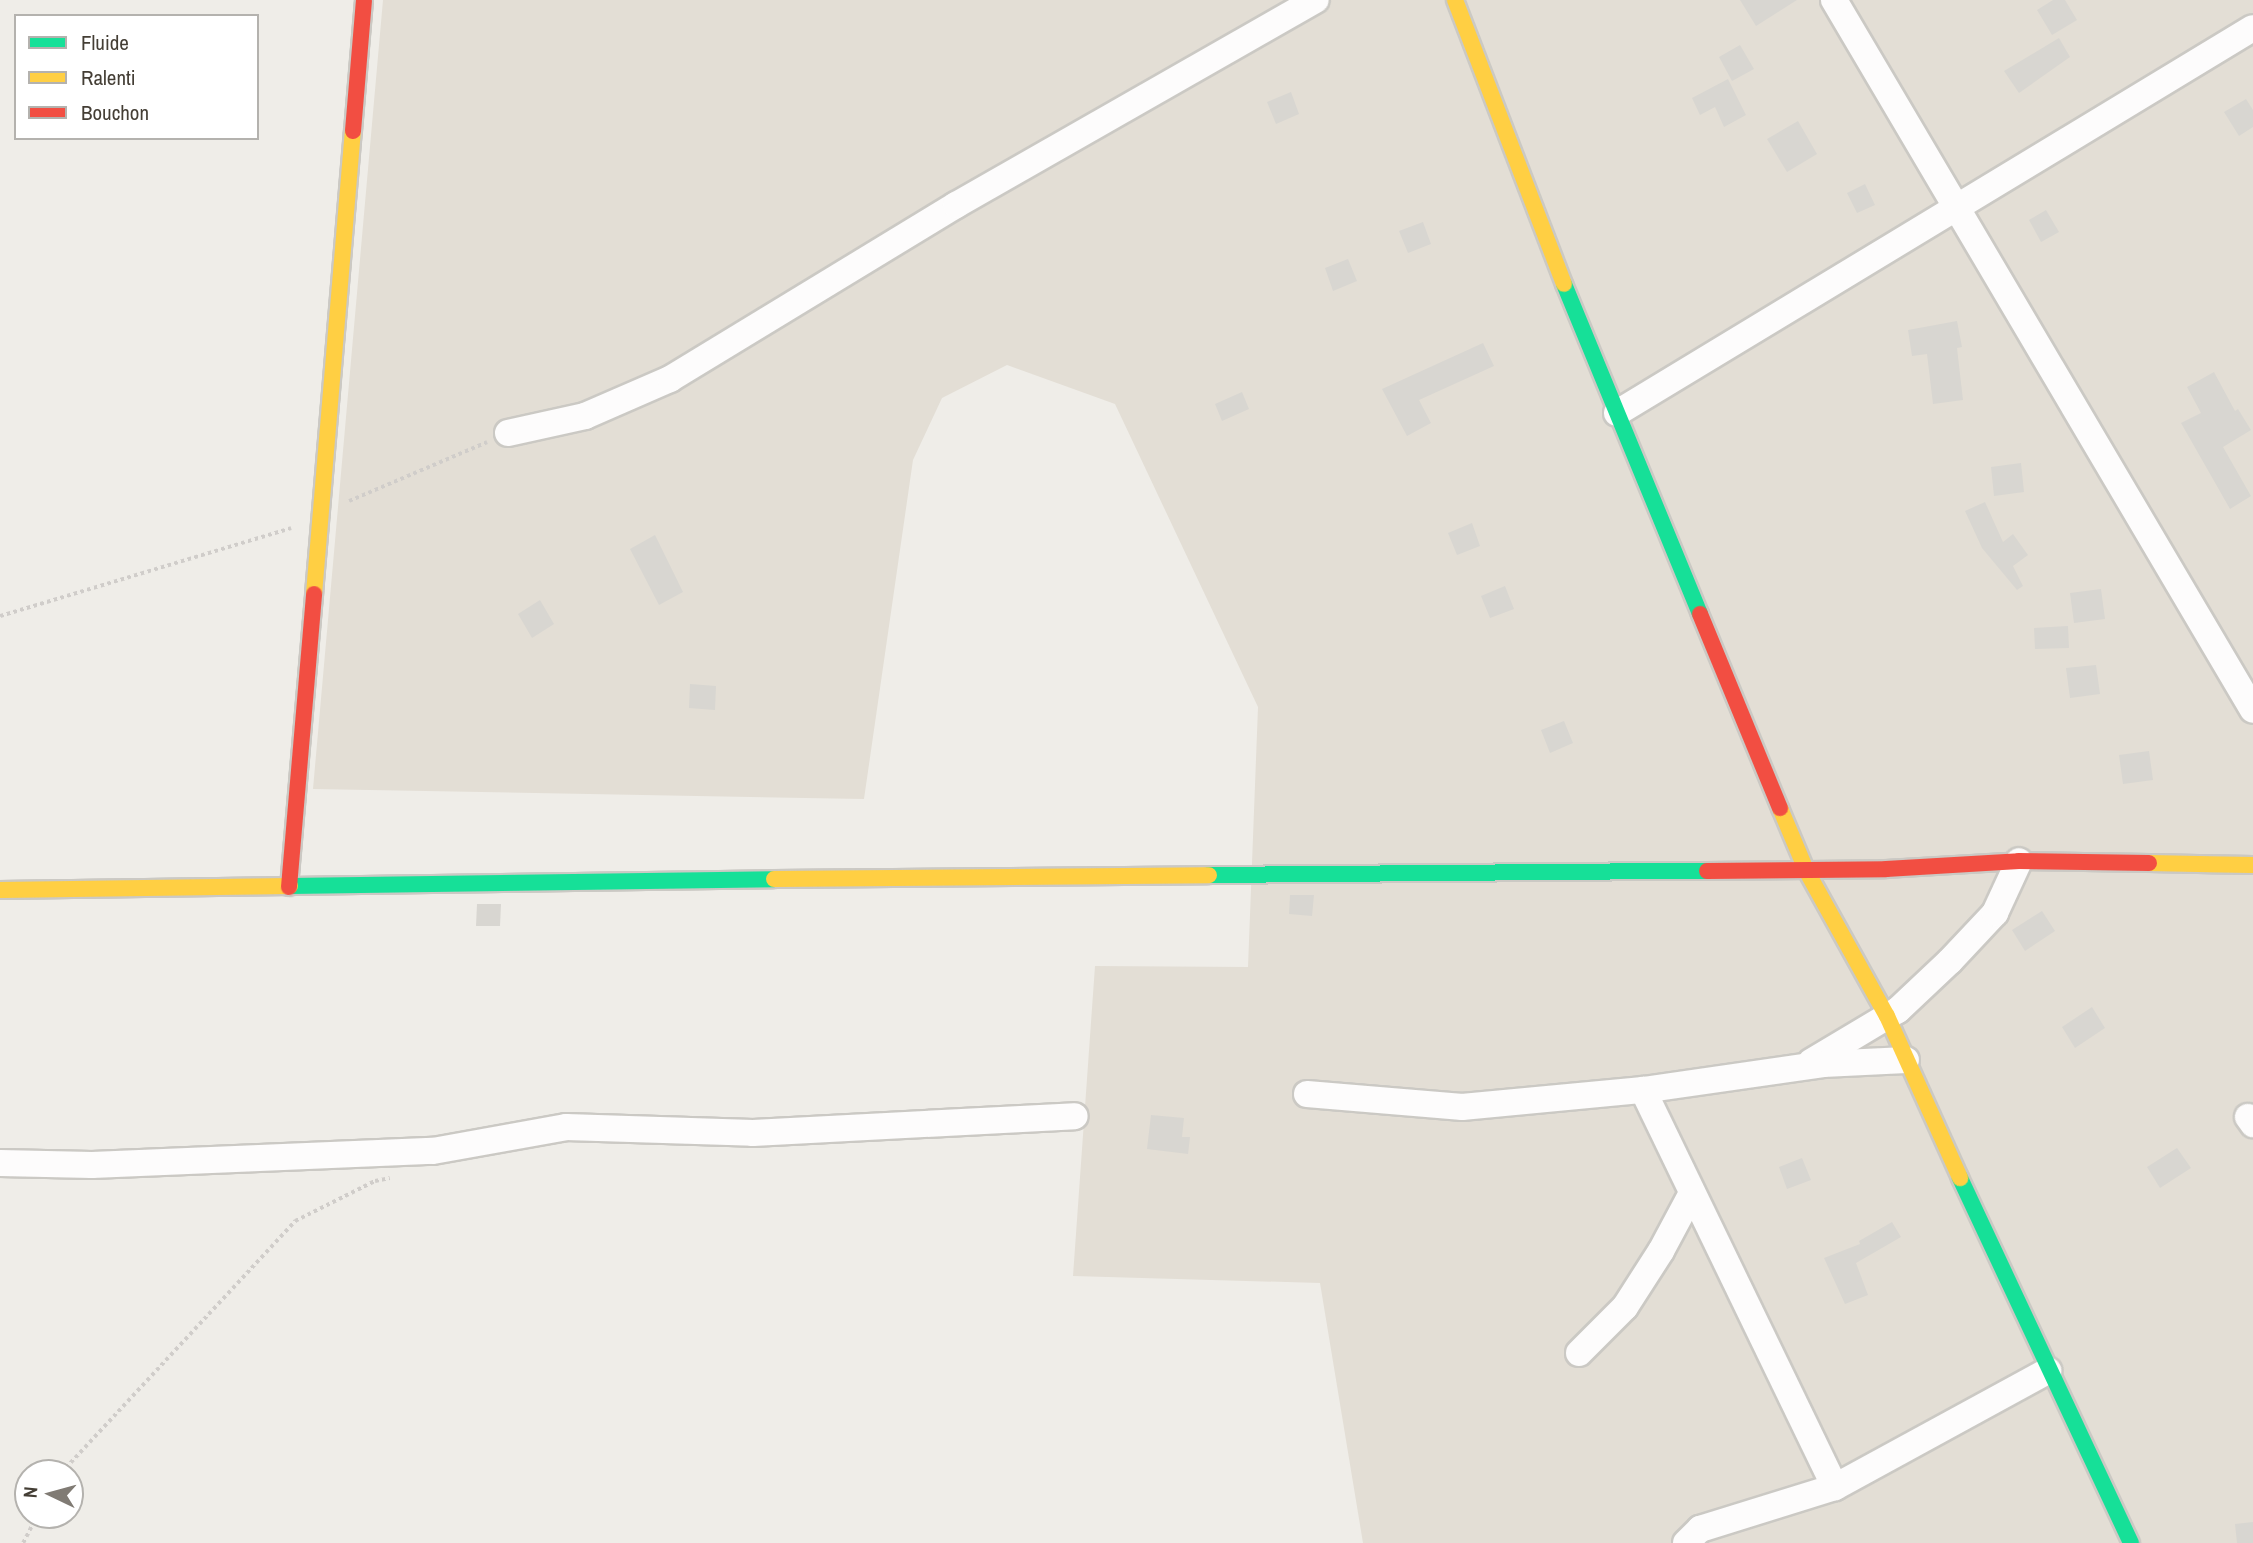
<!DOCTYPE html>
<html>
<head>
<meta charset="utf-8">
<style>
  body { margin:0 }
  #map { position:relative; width:2253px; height:1543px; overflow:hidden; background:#efede8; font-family:"Archivo Narrow",sans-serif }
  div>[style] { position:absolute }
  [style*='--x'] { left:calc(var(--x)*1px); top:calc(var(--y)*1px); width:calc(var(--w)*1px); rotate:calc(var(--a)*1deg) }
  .residential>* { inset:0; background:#e3ded5 }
  .building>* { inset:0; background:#d8d6d1 }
  .path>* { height:3.5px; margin-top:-1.75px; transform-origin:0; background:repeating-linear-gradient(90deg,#d0cdca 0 3.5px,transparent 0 7px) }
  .roads { filter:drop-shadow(2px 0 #cbc9c4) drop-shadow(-2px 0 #cbc9c4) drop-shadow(0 2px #cbc9c4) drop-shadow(0 -2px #cbc9c4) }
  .street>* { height:26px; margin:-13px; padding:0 13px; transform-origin:13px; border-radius:13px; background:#fdfcfc }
  .fast>* { height:16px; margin:-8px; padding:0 8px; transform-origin:8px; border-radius:8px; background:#16e098 }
  .slow>* { height:16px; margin:-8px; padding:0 8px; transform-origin:8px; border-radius:8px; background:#ffcf43 }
  .jam>* { height:16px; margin:-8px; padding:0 8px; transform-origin:8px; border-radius:8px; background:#f24e42 }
  span { translate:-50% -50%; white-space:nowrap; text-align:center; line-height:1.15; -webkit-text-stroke:7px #fff; paint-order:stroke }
  .legend { position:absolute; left:14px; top:14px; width:245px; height:126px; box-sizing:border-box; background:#fff; border:2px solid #b4b2ae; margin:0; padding:9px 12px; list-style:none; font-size:21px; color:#443e35 }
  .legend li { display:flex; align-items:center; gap:14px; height:35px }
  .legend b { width:35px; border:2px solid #b4b2ae }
  .north { position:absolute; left:14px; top:1459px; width:70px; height:70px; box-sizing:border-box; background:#fff; border:2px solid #b4b2ae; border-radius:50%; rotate:275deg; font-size:19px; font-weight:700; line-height:28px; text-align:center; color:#443e35 }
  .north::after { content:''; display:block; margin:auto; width:24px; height:32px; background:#807b74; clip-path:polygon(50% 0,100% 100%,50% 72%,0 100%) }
</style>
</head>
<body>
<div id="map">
  <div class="residential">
    <i style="clip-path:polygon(383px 0,2253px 0,2253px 1543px,1363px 1543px,1320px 1283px,1073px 1276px,1095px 966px,1248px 967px,1258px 707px,1115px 404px,1007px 365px,942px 398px,913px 460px,864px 799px,313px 789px)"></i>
  </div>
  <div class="building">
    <i style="clip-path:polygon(1740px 0,1797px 0,1756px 26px)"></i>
    <i style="clip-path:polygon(2053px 0,2065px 0,2077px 20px,2052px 35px,2037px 10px)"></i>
    <i style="clip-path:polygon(2059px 38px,2070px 57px,2019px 93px,2004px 71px)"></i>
    <i style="clip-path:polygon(1740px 45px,1754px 69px,1732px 81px,1719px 57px)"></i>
    <i style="clip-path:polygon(1728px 79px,1746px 115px,1724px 127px,1715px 107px,1700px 115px,1692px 98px)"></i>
    <i style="clip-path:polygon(1291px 92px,1299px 114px,1276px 124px,1267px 102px)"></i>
    <i style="clip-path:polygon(2246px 99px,2253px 110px,2253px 127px,2239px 136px,2224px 112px)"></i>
    <i style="clip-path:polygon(1798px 121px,1817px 154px,1787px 172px,1767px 139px)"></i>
    <i style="clip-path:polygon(1865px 184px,1875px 205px,1857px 213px,1847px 193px)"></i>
    <i style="clip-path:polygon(2046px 210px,2059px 232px,2041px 242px,2029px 220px)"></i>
    <i style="clip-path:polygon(1423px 222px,1431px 244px,1408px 253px,1399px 231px)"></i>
    <i style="clip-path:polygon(1348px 259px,1357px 281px,1333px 291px,1325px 268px)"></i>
    <i style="clip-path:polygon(1957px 321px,1962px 347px,1957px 348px,1963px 400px,1933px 404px,1927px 354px,1912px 356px,1908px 330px)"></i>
    <i style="clip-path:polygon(1483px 343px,1494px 366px,1419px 400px,1431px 423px,1407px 436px,1382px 389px)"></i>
    <i style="clip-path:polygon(2214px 372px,2235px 411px,2238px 409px,2251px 430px,2223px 447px,2251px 496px,2230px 509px,2181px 423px,2201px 413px,2187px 387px)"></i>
    <i style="clip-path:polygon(1242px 392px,1249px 409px,1222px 421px,1215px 404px)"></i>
    <i style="clip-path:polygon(2021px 463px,2024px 492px,1994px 496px,1991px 467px)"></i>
    <i style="clip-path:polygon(1985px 502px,2003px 542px,2013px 534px,2028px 555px,2013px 566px,2023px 586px,2017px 590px,1982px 548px,1965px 511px)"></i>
    <i style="clip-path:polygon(1472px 523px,1480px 546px,1457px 555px,1448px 533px)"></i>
    <i style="clip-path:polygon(655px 535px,683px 592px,659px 605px,630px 549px)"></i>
    <i style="clip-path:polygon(1505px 586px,1514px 609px,1490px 618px,1481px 596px)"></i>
    <i style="clip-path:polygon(2101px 589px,2105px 619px,2074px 623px,2070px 593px)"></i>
    <i style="clip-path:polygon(540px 600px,554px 624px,532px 638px,518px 614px)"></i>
    <i style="clip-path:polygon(2068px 626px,2069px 648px,2035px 649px,2034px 628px)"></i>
    <i style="clip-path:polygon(2096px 665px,2100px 694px,2070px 698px,2066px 668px)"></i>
    <i style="clip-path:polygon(690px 684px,716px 686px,715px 710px,689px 708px)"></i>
    <i style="clip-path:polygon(1564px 721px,1573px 743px,1550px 753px,1541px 730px)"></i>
    <i style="clip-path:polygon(2149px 751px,2153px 780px,2123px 784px,2119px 755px)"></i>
    <i style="clip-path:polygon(1290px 895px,1314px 895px,1312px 916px,1289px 914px)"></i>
    <i style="clip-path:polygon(477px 904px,501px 904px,500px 926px,476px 926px)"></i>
    <i style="clip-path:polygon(2042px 911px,2055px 931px,2025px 951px,2012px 930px)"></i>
    <i style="clip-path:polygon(2092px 1007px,2105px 1028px,2075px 1048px,2062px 1027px)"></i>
    <i style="clip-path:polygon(1151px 1115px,1184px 1118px,1182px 1137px,1190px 1137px,1188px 1154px,1147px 1149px)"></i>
    <i style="clip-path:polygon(2177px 1148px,2191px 1168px,2160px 1188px,2147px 1167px)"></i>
    <i style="clip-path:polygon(1802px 1158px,1811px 1180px,1787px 1189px,1779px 1167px)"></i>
    <i style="clip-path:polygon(1892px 1222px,1901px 1237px,1856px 1263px,1868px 1295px,1845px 1304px,1824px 1258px,1860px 1244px,1859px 1241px)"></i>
    <i style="clip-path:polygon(2253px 1522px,2253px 1543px,2237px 1543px,2235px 1524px)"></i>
  </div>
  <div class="path">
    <i style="--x:349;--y:501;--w:150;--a:-23.1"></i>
    <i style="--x:0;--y:616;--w:304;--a:-16.8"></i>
    <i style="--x:61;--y:1473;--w:344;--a:-47.1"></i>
    <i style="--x:295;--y:1221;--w:89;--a:-26.6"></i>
    <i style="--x:375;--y:1181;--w:15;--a:-11"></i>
    <i style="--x:23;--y:1543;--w:31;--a:-63"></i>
  </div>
  <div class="roads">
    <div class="street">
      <i style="--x:1834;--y:0;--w:824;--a:59.45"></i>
      <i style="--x:1617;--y:413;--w:743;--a:-31.19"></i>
      <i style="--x:508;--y:433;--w:79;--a:-12.4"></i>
      <i style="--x:585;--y:416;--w:93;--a:-23.5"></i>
      <i style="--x:670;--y:379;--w:335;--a:-31.3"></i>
      <i style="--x:956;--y:205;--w:414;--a:-29.7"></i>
      <i style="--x:1811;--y:1062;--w:101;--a:-30.9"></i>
      <i style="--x:1898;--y:1010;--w:71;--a:-43.3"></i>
      <i style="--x:1950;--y:961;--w:66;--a:-46.8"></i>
      <i style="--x:1995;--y:913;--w:57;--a:-65.2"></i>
      <i style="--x:1643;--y:1090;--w:441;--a:64.2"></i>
      <i style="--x:1835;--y:1487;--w:243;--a:-28.6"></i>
      <i style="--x:1307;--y:1094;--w:156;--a:4.8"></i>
      <i style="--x:1462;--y:1107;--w:182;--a:-5.4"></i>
      <i style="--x:1643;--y:1090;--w:182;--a:-8.2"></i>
      <i style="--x:1823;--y:1064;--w:83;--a:-2.8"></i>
      <i style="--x:2248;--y:1117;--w:9;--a:54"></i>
      <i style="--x:0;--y:1163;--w:92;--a:1.2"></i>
      <i style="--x:92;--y:1165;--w:341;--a:-2.4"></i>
      <i style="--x:433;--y:1151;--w:135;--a:-10.2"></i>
      <i style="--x:566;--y:1127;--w:187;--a:1.8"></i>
      <i style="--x:753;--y:1133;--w:322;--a:-3"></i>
      <i style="--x:1579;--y:1353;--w:65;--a:-45"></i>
      <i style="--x:1625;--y:1307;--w:67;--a:-57.3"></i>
      <i style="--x:1661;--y:1251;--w:66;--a:-61.9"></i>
      <i style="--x:1686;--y:1543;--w:20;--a:-45"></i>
      <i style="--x:1700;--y:1529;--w:141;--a:-17.3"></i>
    </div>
    <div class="fast">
      <i style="--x:1564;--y:284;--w:357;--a:67.6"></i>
      <i style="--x:1209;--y:875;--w:498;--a:-0.5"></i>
      <i style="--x:290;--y:886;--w:484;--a:-0.8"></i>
      <i style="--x:1960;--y:1178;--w:403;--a:64.9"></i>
    </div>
    <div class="slow">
      <i style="--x:1455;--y:0;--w:304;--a:69"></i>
      <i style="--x:314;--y:594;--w:465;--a:-85.2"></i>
      <i style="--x:1780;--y:808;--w:67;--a:67.2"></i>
      <i style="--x:1806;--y:870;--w:167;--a:61"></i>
      <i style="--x:1887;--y:1016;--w:178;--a:65.7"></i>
      <i style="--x:2149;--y:863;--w:104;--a:1.1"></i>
      <i style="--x:774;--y:879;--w:435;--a:-0.5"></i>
      <i style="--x:0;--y:890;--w:290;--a:-0.8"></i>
    </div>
    <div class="jam">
      <i style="--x:353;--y:131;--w:131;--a:-85.2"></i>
      <i style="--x:1700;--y:614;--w:210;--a:67.6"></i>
      <i style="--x:1707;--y:871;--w:179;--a:-0.6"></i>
      <i style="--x:1886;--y:869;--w:133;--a:-3.4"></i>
      <i style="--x:2019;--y:861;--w:130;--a:0.9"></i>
      <i style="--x:289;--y:887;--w:294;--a:-85.1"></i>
    </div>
  </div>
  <ul class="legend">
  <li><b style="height:9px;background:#16e098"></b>Fluide</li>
  <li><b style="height:9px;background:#ffcf43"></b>Ralenti</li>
  <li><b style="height:9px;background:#f24e42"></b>Bouchon</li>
  </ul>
  <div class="north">N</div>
</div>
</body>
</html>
